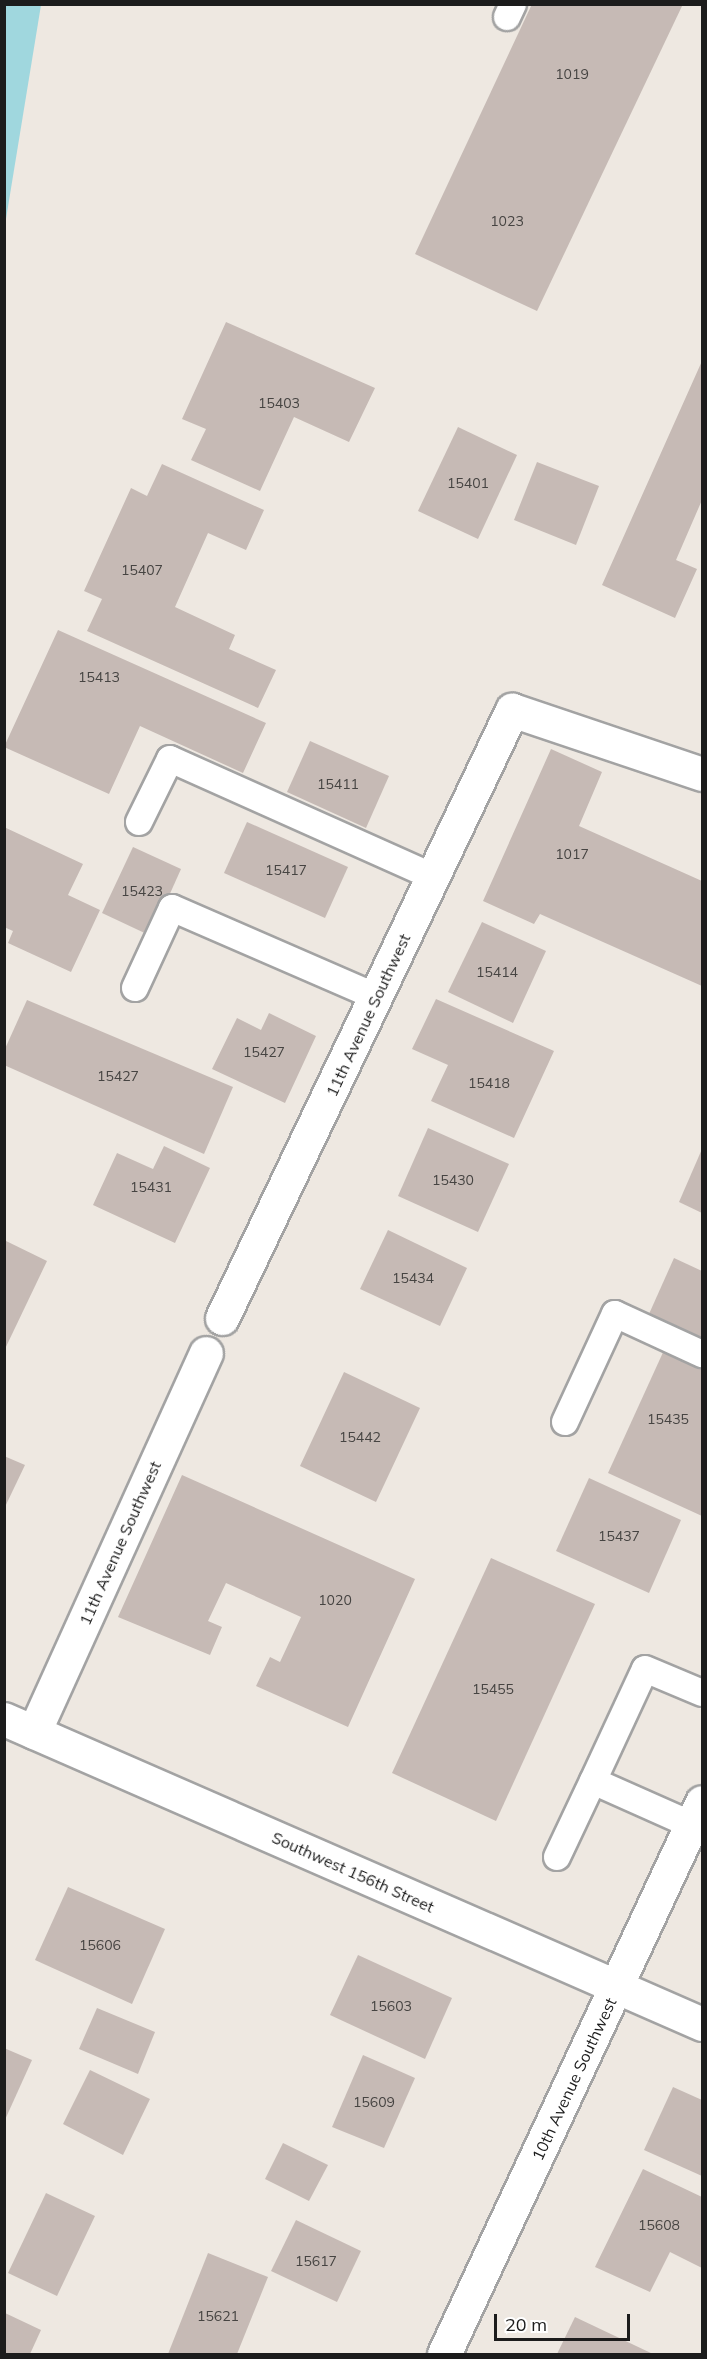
<!DOCTYPE html>
<html>
<head>
<meta charset="utf-8">
<style>
  body { margin:0 }
  #map { position:relative; width:707px; height:2359px; overflow:hidden; background:#eee8e1; font-family:Mulish,sans-serif }
  div>[style] { position:absolute }
  [style*='--x'] { left:calc(var(--x)*1px); top:calc(var(--y)*1px); width:calc(var(--w)*1px); rotate:calc(var(--a)*1deg) }
  .water>* { inset:0; background:#a0d7de }
  .building>* { inset:0; background:#c6bab5 }
  .roads { filter:drop-shadow(2px 0 #a3a3a3) drop-shadow(-2px 0 #a3a3a3) drop-shadow(0 2px #a3a3a3) drop-shadow(0 -2px #a3a3a3) }
  .service>* { height:26px; margin:-13px; padding:0 13px; transform-origin:13px; border-radius:13px; background:#fff }
  .minor>* { height:33px; margin:-16.5px; padding:0 16.5px; transform-origin:16.5px; border-radius:16.5px; background:#fff }
  .tertiary>* { height:33px; margin:-16.5px; padding:0 16.5px; transform-origin:16.5px; border-radius:16.5px; background:#fff }
  span { translate:-50% -50%; white-space:nowrap; text-align:center; line-height:1.15; -webkit-text-stroke:4.5px #fff; paint-order:stroke }
  .number-label { font-size:14px; color:#464442 }
  .number-label span { -webkit-text-stroke-width:0 }
  .street-label { font-size:16px; color:#1c1c1c }
  .frame { position:absolute; inset:0; border:6px solid #1c1c1c; pointer-events:none }
  .scale { position:absolute; left:494px; top:2314px; width:136px; height:27px; box-sizing:border-box; border:3px solid #1c1c1c; border-top:0; padding-left:8px; font-size:18px; line-height:21px; white-space:nowrap; color:#1c1c1c; -webkit-text-stroke:4px #fff; paint-order:stroke }
</style>
</head>
<body>
<div id="map">
  <div class="water">
    <i style="clip-path:polygon(5px 4px,41px 5px,5px 225px,4px 5px)"></i>
  </div>
  <div class="building">
    <i style="clip-path:polygon(532px 4px,683px 4px,537px 311px,415px 254px)"></i>
    <i style="clip-path:polygon(226px 322px,375px 388px,349px 442px,294px 417px,260px 491px,191px 460px,206px 429px,182px 419px)"></i>
    <i style="clip-path:polygon(702px 361px,702px 500px,676px 560px,697px 569px,675px 618px,602px 585px)"></i>
    <i style="clip-path:polygon(458px 427px,517px 455px,478px 539px,418px 511px)"></i>
    <i style="clip-path:polygon(537px 462px,599px 486px,576px 545px,514px 520px)"></i>
    <i style="clip-path:polygon(162px 464px,264px 510px,246px 550px,208px 533px,175px 607px,235px 635px,229px 649px,276px 670px,258px 708px,87px 631px,102px 599px,84px 591px,131px 488px,147px 496px)"></i>
    <i style="clip-path:polygon(58px 630px,266px 723px,243px 773px,140px 726px,109px 794px,4px 747px)"></i>
    <i style="clip-path:polygon(310px 741px,389px 776px,366px 828px,287px 792px)"></i>
    <i style="clip-path:polygon(551px 749px,602px 772px,579px 826px,702px 881px,702px 986px,540px 914px,534px 924px,483px 901px)"></i>
    <i style="clip-path:polygon(247px 822px,348px 867px,325px 918px,224px 873px)"></i>
    <i style="clip-path:polygon(4px 827px,83px 864px,68px 895px,100px 910px,71px 972px,8px 943px,13px 931px,4px 927px)"></i>
    <i style="clip-path:polygon(133px 847px,181px 869px,151px 936px,102px 913px)"></i>
    <i style="clip-path:polygon(482px 922px,546px 951px,513px 1023px,448px 992px)"></i>
    <i style="clip-path:polygon(436px 999px,554px 1051px,514px 1138px,431px 1101px,448px 1065px,412px 1049px)"></i>
    <i style="clip-path:polygon(27px 1000px,233px 1087px,204px 1154px,4px 1065px,4px 1051px)"></i>
    <i style="clip-path:polygon(269px 1013px,316px 1036px,285px 1103px,212px 1069px,237px 1018px,261px 1030px)"></i>
    <i style="clip-path:polygon(428px 1128px,509px 1164px,478px 1232px,398px 1196px)"></i>
    <i style="clip-path:polygon(164px 1146px,210px 1168px,175px 1243px,93px 1205px,117px 1153px,153px 1169px)"></i>
    <i style="clip-path:polygon(702px 1149px,702px 1213px,679px 1202px)"></i>
    <i style="clip-path:polygon(388px 1230px,467px 1268px,440px 1326px,360px 1289px)"></i>
    <i style="clip-path:polygon(4px 1240px,47px 1261px,4px 1351px)"></i>
    <i style="clip-path:polygon(674px 1258px,702px 1271px,702px 1338px,649px 1314px)"></i>
    <i style="clip-path:polygon(665px 1348px,702px 1365px,702px 1516px,608px 1473px)"></i>
    <i style="clip-path:polygon(344px 1372px,420px 1408px,376px 1502px,300px 1466px)"></i>
    <i style="clip-path:polygon(4px 1456px,25px 1465px,4px 1509px)"></i>
    <i style="clip-path:polygon(182px 1475px,415px 1579px,348px 1727px,256px 1686px,270px 1657px,280px 1662px,301px 1617px,226px 1583px,208px 1621px,222px 1627px,210px 1655px,118px 1617px)"></i>
    <i style="clip-path:polygon(589px 1478px,681px 1520px,649px 1593px,556px 1551px)"></i>
    <i style="clip-path:polygon(491px 1558px,595px 1604px,496px 1821px,392px 1773px)"></i>
    <i style="clip-path:polygon(68px 1887px,165px 1929px,132px 2004px,35px 1960px)"></i>
    <i style="clip-path:polygon(358px 1955px,452px 1998px,425px 2059px,330px 2015px)"></i>
    <i style="clip-path:polygon(97px 2008px,155px 2032px,138px 2074px,79px 2049px)"></i>
    <i style="clip-path:polygon(4px 2048px,32px 2060px,4px 2122px)"></i>
    <i style="clip-path:polygon(363px 2055px,415px 2078px,384px 2148px,332px 2127px)"></i>
    <i style="clip-path:polygon(90px 2070px,150px 2099px,123px 2155px,63px 2124px)"></i>
    <i style="clip-path:polygon(673px 2087px,702px 2100px,702px 2176px,644px 2150px)"></i>
    <i style="clip-path:polygon(283px 2143px,328px 2165px,309px 2201px,265px 2179px)"></i>
    <i style="clip-path:polygon(643px 2169px,702px 2197px,702px 2268px,670px 2252px,650px 2292px,595px 2267px)"></i>
    <i style="clip-path:polygon(46px 2193px,95px 2216px,57px 2296px,8px 2273px)"></i>
    <i style="clip-path:polygon(296px 2220px,361px 2251px,337px 2302px,271px 2271px)"></i>
    <i style="clip-path:polygon(208px 2253px,268px 2277px,237px 2354px,168px 2354px)"></i>
    <i style="clip-path:polygon(5px 2313px,41px 2330px,30px 2354px,5px 2354px)"></i>
    <i style="clip-path:polygon(575px 2317px,653px 2354px,557px 2354px)"></i>
  </div>
  <div class="roads">
    <div class="service">
      <i style="--x:507;--y:17;--w:14;--a:-65"></i>
      <i style="--x:139;--y:822;--w:70;--a:-63.8"></i>
      <i style="--x:170;--y:759;--w:289;--a:24.1"></i>
      <i style="--x:135;--y:988;--w:88;--a:-65.2"></i>
      <i style="--x:172;--y:908;--w:223;--a:23.5"></i>
      <i style="--x:565;--y:1422;--w:119;--a:-65.2"></i>
      <i style="--x:615;--y:1314;--w:96;--a:24.7"></i>
      <i style="--x:692;--y:1825;--w:108;--a:-156"></i>
      <i style="--x:593;--y:1781;--w:123;--a:-65.1"></i>
      <i style="--x:645;--y:1669;--w:62;--a:22.8"></i>
      <i style="--x:557;--y:1857;--w:84;--a:-64.7"></i>
    </div>
    <div class="minor">
      <i style="--x:222;--y:1318;--w:674;--a:-64.5"></i>
      <i style="--x:512;--y:710;--w:200;--a:18.6"></i>
      <i style="--x:4;--y:1719;--w:762;--a:23.6"></i>
      <i style="--x:34;--y:1732;--w:416;--a:-65.6"></i>
    </div>
    <div class="tertiary">
      <i style="--x:444;--y:2354;--w:609;--a:-64.95"></i>
    </div>
  </div>
  <div class="number-label">
    <span style="left:572px;top:74px">1019</span>
    <span style="left:507px;top:221px">1023</span>
    <span style="left:279px;top:403px">15403</span>
    <span style="left:468px;top:483px">15401</span>
    <span style="left:142px;top:570px">15407</span>
    <span style="left:99px;top:677px">15413</span>
    <span style="left:338px;top:784px">15411</span>
    <span style="left:572px;top:854px">1017</span>
    <span style="left:286px;top:870px">15417</span>
    <span style="left:142px;top:891px">15423</span>
    <span style="left:497px;top:972px">15414</span>
    <span style="left:264px;top:1052px">15427</span>
    <span style="left:118px;top:1076px">15427</span>
    <span style="left:489px;top:1083px">15418</span>
    <span style="left:453px;top:1180px">15430</span>
    <span style="left:151px;top:1187px">15431</span>
    <span style="left:413px;top:1278px">15434</span>
    <span style="left:668px;top:1419px">15435</span>
    <span style="left:360px;top:1437px">15442</span>
    <span style="left:619px;top:1536px">15437</span>
    <span style="left:335px;top:1600px">1020</span>
    <span style="left:493px;top:1689px">15455</span>
    <span style="left:100px;top:1945px">15606</span>
    <span style="left:391px;top:2006px">15603</span>
    <span style="left:374px;top:2102px">15609</span>
    <span style="left:659px;top:2225px">15608</span>
    <span style="left:316px;top:2261px">15617</span>
    <span style="left:218px;top:2316px">15621</span>
  </div>
  <div class="street-label">
    <span style="left:368px;top:1015px;rotate:-65deg">11th Avenue Southwest</span>
    <span style="left:120px;top:1543px;rotate:-66deg">11th Avenue Southwest</span>
    <span style="left:353px;top:1872px;rotate:24deg">Southwest 156th Street</span>
    <span style="left:574px;top:2079px;rotate:-65deg">10th Avenue Southwest</span>
  </div>
  <div class="frame"></div>
  <div class="scale">20 m</div>
</div>
</body>
</html>
